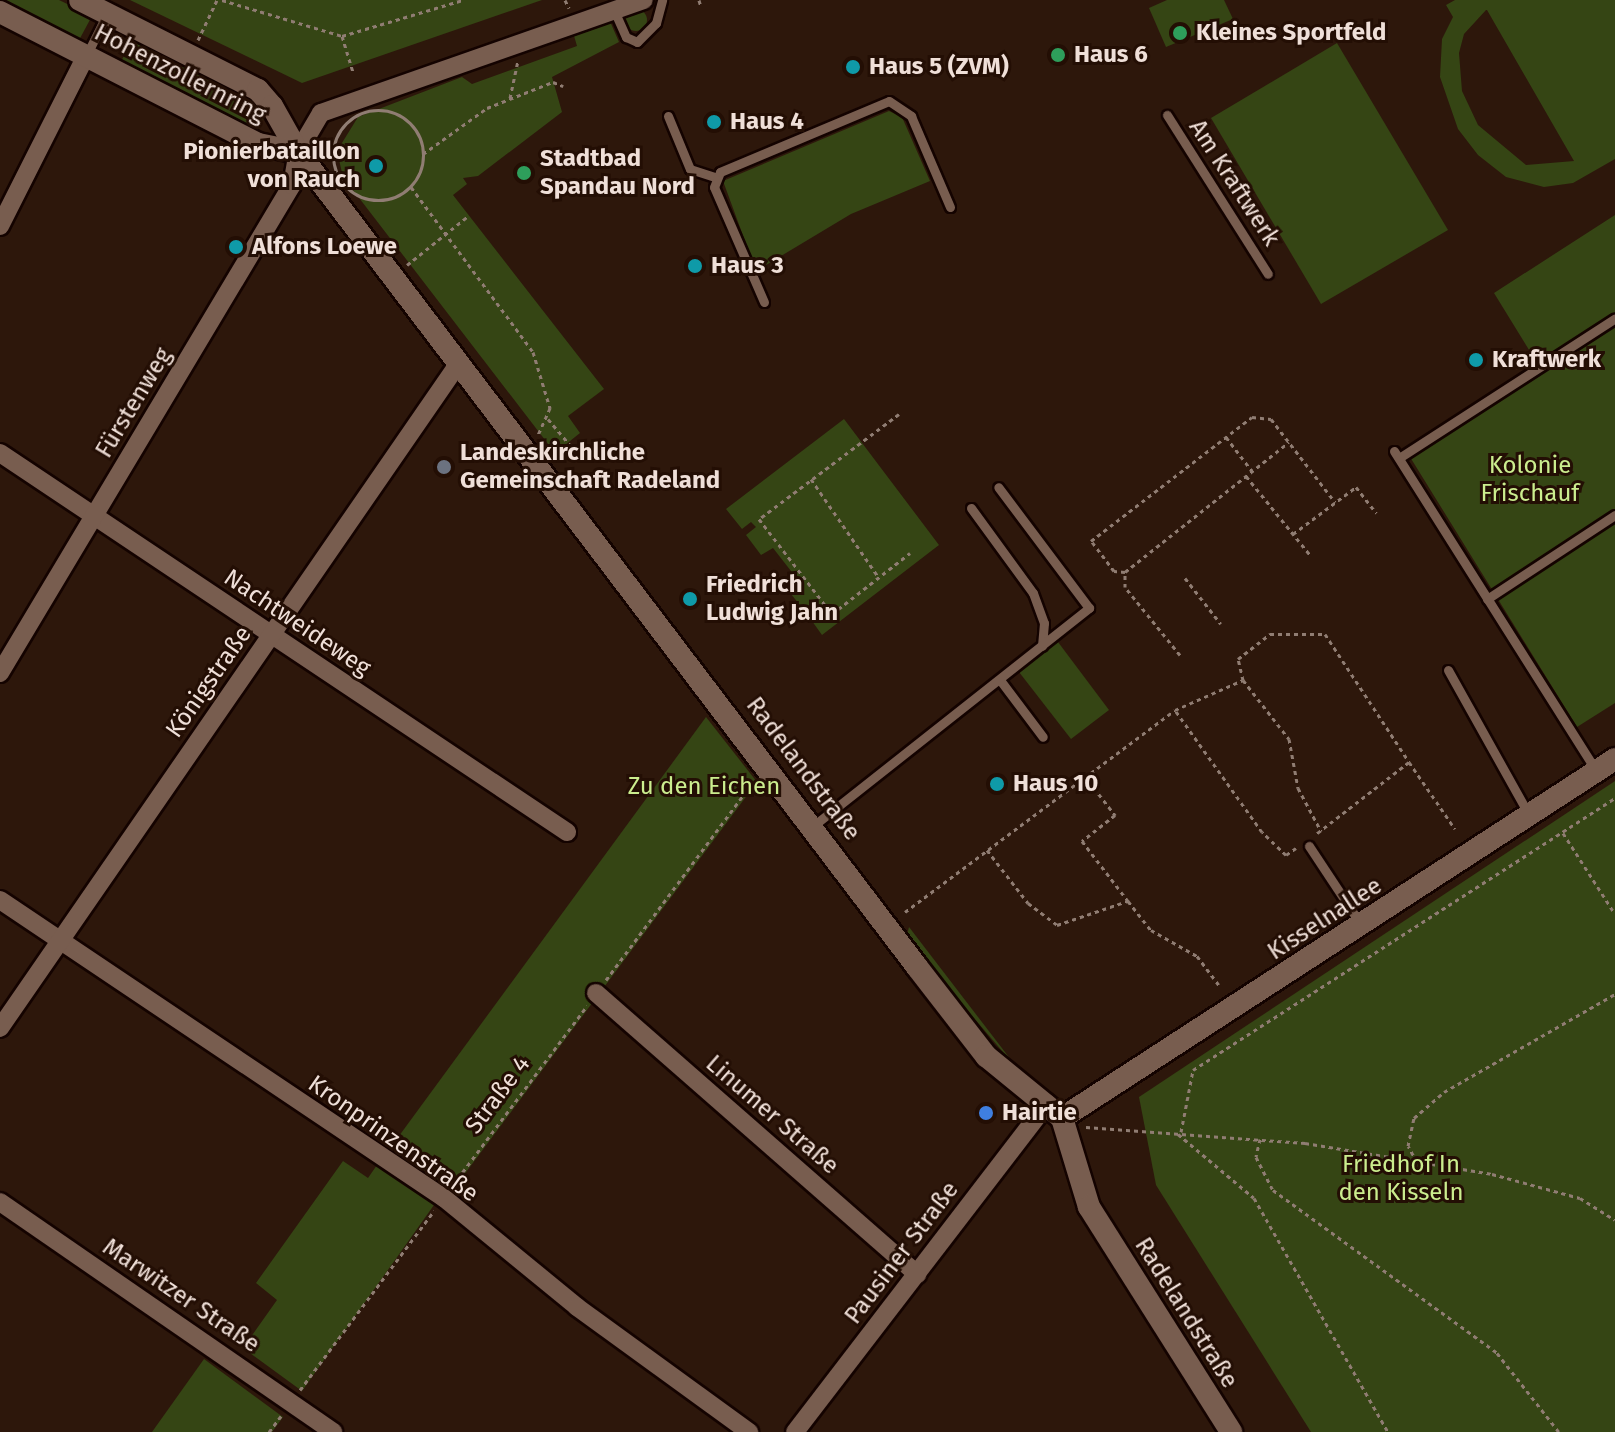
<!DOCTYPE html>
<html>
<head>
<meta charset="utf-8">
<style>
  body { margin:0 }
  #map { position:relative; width:1615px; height:1432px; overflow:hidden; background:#2d170b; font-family:"Fira Sans",sans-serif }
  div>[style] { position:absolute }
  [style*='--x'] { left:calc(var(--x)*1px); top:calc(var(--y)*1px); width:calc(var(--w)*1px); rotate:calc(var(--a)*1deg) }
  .green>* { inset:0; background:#354514 }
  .round { border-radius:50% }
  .path>* { height:3px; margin-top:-1.5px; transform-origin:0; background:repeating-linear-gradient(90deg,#907d73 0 4px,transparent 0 8px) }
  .path>.ring { margin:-1.5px; padding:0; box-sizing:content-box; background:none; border:3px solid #907d73; border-radius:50% }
  .roads { filter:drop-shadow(2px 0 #140300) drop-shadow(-2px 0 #140300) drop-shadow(0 2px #140300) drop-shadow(0 -2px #140300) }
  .service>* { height:9px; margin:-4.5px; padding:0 4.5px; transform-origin:4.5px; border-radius:4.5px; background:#785d4f }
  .minor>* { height:18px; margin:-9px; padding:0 9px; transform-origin:9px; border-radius:9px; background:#785d4f }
  .tertiary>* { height:22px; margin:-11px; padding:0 11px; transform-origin:11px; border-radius:11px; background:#785d4f }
  .dots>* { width:22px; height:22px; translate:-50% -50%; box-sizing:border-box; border:4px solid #230e04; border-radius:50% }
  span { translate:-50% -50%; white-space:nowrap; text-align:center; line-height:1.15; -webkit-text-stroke:6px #230e04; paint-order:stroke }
  .poi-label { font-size:24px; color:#efdfd8; font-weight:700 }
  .left { translate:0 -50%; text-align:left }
  .right { translate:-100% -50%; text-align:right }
  .street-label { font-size:24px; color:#efdfd8 }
  .park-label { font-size:24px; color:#cbed8e }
</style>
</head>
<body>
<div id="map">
  <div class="green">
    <i style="clip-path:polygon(0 0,59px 0,92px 16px,78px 42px)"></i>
    <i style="clip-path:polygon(130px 0,542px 0,302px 83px)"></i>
    <i style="clip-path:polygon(1167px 0,1224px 0,1233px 19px,1166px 47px,1149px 8px)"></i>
    <i style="clip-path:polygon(evenodd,1455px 0,1615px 0,1615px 159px,1573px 183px,1544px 187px,1506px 177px,1478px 155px,1458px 129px,1440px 77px,1442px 39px,1453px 17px,1446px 5px,1455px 0,1486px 10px,1487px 10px,1574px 161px,1526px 165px,1478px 125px,1462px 91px,1459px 53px,1464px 34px,1486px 10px)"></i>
    <i class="round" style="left:625px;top:9px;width:22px;height:22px"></i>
    <i style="clip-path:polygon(609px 19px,619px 42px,552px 77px,562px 112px,478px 176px,463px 178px,467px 184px,453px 195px,604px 389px,568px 416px,580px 433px,555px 453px,343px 177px,337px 151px,358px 117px,462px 77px,472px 84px,577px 46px,572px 29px)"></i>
    <i style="clip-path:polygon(134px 38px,266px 113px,256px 132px,120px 63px)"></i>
    <i style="clip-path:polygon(1337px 43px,1448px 230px,1321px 304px,1211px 118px)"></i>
    <i style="clip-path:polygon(889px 111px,902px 117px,930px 181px,851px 214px,756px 271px,723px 181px)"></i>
    <i style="clip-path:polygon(1615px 215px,1615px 703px,1577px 727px,1410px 457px,1542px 371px,1494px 293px)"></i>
    <i style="clip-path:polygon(844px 419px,939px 545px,822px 635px,807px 614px,816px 607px,803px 609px,787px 589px,798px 580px,773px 548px,761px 555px,746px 535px,756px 527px,751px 522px,742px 529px,726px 509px)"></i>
    <i style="clip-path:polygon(1058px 642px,1109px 710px,1071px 739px,1019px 672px)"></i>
    <i style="clip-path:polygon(706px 717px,757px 782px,449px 1195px,388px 1151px)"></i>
    <i style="clip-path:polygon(1615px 781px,1615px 1432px,1311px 1432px,1156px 1185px,1139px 1097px)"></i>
    <i style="clip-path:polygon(909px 927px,1021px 1073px,906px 939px)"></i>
    <i style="clip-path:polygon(343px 1161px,368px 1178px,377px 1165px,434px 1205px,302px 1391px,243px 1348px,277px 1300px,256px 1283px)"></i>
    <i style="clip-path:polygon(204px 1359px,283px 1417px,272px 1432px,152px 1432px)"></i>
  </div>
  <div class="path">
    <i style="--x:222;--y:0;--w:125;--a:16.7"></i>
    <i style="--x:342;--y:36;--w:126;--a:-16.6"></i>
    <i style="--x:565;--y:0;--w:9;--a:63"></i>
    <i style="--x:699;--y:0;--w:7;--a:74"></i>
    <i style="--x:342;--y:36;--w:37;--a:73"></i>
    <i style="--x:198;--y:40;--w:44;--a:-64.6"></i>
    <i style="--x:510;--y:98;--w:39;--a:-78"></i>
    <i class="ring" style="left:333px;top:110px;width:87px;height:87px"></i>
    <i style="--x:423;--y:154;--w:79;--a:-35.7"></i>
    <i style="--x:487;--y:108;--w:71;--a:-21.5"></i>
    <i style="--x:553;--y:82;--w:11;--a:22"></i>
    <i style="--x:411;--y:187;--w:205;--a:53.5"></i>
    <i style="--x:533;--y:352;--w:59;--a:73.1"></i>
    <i style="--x:550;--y:408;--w:30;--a:114"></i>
    <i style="--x:407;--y:265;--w:77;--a:-38.7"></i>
    <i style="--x:899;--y:414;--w:175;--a:143.1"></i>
    <i style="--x:759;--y:519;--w:120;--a:52.5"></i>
    <i style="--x:832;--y:614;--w:99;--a:-38"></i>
    <i style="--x:548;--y:419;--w:42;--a:49.8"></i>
    <i style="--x:1226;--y:437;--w:43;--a:52.6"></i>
    <i style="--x:1246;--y:476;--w:103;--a:50.9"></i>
    <i style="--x:811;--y:479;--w:120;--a:55.5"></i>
    <i style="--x:1293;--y:534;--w:79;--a:-36.7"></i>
    <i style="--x:1356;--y:487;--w:33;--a:52"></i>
    <i style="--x:1125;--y:572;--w:11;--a:-175"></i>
    <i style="--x:1114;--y:571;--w:38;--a:-127"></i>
    <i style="--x:1091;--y:541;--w:203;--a:-37.6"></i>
    <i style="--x:1252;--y:417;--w:19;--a:6"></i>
    <i style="--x:1271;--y:419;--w:105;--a:52.4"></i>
    <i style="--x:1185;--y:578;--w:58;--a:52"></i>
    <i style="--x:1180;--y:655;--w:87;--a:-129"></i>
    <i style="--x:1125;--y:587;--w:15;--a:-90"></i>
    <i style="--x:1125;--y:572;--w:209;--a:-38.4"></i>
    <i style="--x:1243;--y:680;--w:22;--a:-103"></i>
    <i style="--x:1238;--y:659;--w:41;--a:-38"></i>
    <i style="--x:1270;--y:634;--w:55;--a:0"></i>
    <i style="--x:1325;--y:634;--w:153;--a:56.7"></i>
    <i style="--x:1409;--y:762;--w:119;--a:142.2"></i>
    <i style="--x:1409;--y:762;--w:81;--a:55.5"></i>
    <i style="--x:1084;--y:775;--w:51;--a:52.2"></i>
    <i style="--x:1115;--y:815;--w:42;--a:141.8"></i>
    <i style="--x:1082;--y:841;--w:76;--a:52.5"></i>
    <i style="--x:1563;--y:833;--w:96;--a:57.3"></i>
    <i style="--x:1296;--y:848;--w:12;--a:145"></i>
    <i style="--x:1286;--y:855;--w:33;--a:-136"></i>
    <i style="--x:1262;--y:832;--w:150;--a:-125.5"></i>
    <i style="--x:1175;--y:710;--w:74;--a:-23.8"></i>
    <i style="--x:1243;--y:680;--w:75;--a:52.1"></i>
    <i style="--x:1289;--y:739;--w:50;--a:79.6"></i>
    <i style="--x:1298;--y:788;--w:49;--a:61.9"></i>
    <i style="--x:987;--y:850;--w:67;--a:52.3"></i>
    <i style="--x:1028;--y:903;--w:36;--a:37"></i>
    <i style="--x:1057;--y:925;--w:75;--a:-18.7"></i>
    <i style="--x:1128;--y:901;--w:37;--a:52"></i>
    <i style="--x:1151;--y:930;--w:53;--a:29.5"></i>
    <i style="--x:1197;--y:956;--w:36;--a:53"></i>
    <i style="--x:905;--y:912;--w:337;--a:-36.8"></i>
    <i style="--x:606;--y:980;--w:248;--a:-53.4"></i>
    <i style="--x:1086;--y:1127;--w:220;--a:4.2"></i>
    <i style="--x:1305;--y:1143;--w:190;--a:9.4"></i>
    <i style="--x:1492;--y:1174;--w:91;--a:15.3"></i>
    <i style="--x:1580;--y:1198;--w:41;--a:32.2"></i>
    <i style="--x:1181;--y:1132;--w:63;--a:-79"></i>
    <i style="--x:1193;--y:1070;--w:502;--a:-32.8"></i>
    <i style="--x:1178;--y:1134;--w:99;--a:40.1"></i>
    <i style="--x:1254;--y:1198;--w:270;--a:60.2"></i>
    <i style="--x:1260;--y:1139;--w:18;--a:103"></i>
    <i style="--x:1256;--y:1157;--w:37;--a:63"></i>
    <i style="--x:1273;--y:1190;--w:277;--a:36"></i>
    <i style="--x:1497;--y:1353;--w:100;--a:51.9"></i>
    <i style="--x:1417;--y:1162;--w:18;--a:-119"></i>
    <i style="--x:1408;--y:1146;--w:29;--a:-78"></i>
    <i style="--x:1414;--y:1118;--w:40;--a:-41"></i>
    <i style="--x:1444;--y:1092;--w:197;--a:-29.8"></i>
    <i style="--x:453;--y:1185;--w:224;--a:-53.2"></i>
    <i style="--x:300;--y:1390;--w:224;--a:-53.2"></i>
    <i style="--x:269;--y:1432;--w:20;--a:-53"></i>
  </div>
  <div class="roads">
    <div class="service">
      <i style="--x:613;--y:8;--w:32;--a:66"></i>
      <i style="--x:626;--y:37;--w:12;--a:24"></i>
      <i style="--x:637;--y:42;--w:27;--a:-45"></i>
      <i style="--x:656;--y:23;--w:24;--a:-75"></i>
      <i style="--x:86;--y:56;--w:47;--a:-63.4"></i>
      <i style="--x:1167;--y:115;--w:188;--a:57.6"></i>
      <i style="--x:668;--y:116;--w:57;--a:67.5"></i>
      <i style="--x:690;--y:169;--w:26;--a:18"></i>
      <i style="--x:764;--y:302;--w:125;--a:-113.5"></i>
      <i style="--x:714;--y:187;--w:16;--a:-68"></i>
      <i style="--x:720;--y:172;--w:183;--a:-22.8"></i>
      <i style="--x:889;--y:101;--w:27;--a:34"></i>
      <i style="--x:911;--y:116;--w:99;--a:66.8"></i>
      <i style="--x:1394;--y:451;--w:378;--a:57.7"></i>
      <i style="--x:1399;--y:458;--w:257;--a:-32.9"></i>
      <i style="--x:971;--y:508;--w:105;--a:53.9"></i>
      <i style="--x:1033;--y:593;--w:32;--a:70"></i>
      <i style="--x:1044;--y:623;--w:23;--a:95"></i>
      <i style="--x:1487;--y:599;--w:153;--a:-33.3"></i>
      <i style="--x:1448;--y:670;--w:166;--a:60.8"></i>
      <i style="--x:1000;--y:680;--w:71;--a:53"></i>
      <i style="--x:813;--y:826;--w:352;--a:-38.3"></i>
      <i style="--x:1089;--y:608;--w:151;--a:-126.9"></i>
      <i style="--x:1309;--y:846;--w:92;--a:56.5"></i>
    </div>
    <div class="minor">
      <i style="--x:0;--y:226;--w:191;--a:-63.2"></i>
      <i style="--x:0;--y:453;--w:682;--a:33.76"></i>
      <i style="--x:0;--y:673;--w:569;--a:-59.11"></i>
      <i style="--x:292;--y:185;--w:34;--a:-80"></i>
      <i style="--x:298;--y:152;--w:45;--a:-59.5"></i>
      <i style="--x:321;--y:113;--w:342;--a:-19.3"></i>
      <i style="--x:0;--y:900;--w:535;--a:33.87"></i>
      <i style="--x:444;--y:1198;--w:172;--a:39.3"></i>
      <i style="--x:577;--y:1307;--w:213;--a:36"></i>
      <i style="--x:596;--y:993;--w:427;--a:41.2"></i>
      <i style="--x:0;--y:1028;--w:808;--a:-55.39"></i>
      <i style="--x:0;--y:1202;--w:405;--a:34.6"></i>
      <i style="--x:795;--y:1432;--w:414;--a:-52.5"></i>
    </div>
    <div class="tertiary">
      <i style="--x:80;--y:0;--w:199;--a:26.8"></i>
      <i style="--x:258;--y:90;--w:21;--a:49"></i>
      <i style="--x:272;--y:106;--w:53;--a:60.5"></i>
      <i style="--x:298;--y:152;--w:1023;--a:52.78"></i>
      <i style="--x:917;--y:967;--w:113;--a:52.2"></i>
      <i style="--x:986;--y:1056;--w:98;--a:39.2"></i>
      <i style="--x:1062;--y:1118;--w:93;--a:73.1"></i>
      <i style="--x:1089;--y:1207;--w:266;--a:57.7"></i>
      <i style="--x:0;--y:12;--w:290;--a:27.1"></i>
      <i style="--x:258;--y:144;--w:41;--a:11.3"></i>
      <i style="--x:1062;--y:1118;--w:659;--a:-32.99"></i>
    </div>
  </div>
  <div class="dots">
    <i style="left:1180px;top:33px;background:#2e9e5b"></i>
    <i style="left:1058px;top:55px;background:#2e9e5b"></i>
    <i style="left:853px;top:67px;background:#0f9aa8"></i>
    <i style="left:714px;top:122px;background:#0f9aa8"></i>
    <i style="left:376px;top:166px;background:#0f9aa8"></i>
    <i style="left:524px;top:173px;background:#2e9e5b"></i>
    <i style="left:236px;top:247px;background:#0f9aa8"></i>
    <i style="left:695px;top:266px;background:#0f9aa8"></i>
    <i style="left:1476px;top:360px;background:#0f9aa8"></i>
    <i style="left:444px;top:467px;background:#6b7280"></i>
    <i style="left:690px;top:599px;background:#0f9aa8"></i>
    <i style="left:997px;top:784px;background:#0f9aa8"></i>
    <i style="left:986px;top:1113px;background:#3f7fe0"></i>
  </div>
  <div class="poi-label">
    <span class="left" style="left:1196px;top:33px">Kleines Sportfeld</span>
    <span class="left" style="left:1074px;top:55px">Haus 6</span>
    <span class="left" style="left:869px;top:67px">Haus 5 (ZVM)</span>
    <span class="left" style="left:730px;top:122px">Haus 4</span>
    <span class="right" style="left:360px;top:166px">Pionierbataillon<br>von Rauch</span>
    <span class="left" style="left:540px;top:173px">Stadtbad<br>Spandau Nord</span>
    <span class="left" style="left:252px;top:247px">Alfons Loewe</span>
    <span class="left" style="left:711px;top:266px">Haus 3</span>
    <span class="left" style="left:1492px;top:360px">Kraftwerk</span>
    <span class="left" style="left:460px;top:467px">Landeskirchliche<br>Gemeinschaft Radeland</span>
    <span class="left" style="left:706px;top:599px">Friedrich<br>Ludwig Jahn</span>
    <span class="left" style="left:1013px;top:784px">Haus 10</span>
    <span class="left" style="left:1002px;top:1113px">Hairtie</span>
  </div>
  <div class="street-label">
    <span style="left:180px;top:74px;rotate:27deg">Hohenzollernring</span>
    <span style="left:1234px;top:183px;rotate:57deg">Am Kraftwerk</span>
    <span style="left:134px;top:403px;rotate:-59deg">Fürstenweg</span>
    <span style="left:297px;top:623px;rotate:34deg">Nachtweideweg</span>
    <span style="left:209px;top:682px;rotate:-55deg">Königstraße</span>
    <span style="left:803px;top:769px;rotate:53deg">Radelandstraße</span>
    <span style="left:1325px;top:919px;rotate:-33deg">Kisselnallee</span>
    <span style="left:498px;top:1095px;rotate:-53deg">Straße 4</span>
    <span style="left:772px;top:1115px;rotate:41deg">Linumer Straße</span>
    <span style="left:393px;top:1139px;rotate:35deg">Kronprinzenstraße</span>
    <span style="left:902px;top:1253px;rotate:-53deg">Pausiner Straße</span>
    <span style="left:181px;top:1296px;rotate:34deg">Marwitzer Straße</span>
    <span style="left:1186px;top:1313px;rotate:58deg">Radelandstraße</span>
  </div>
  <div class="park-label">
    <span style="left:1530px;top:480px">Kolonie<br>Frischauf</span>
    <span style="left:704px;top:787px">Zu den Eichen</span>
    <span style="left:1401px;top:1179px">Friedhof In<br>den Kisseln</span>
  </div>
</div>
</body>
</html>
